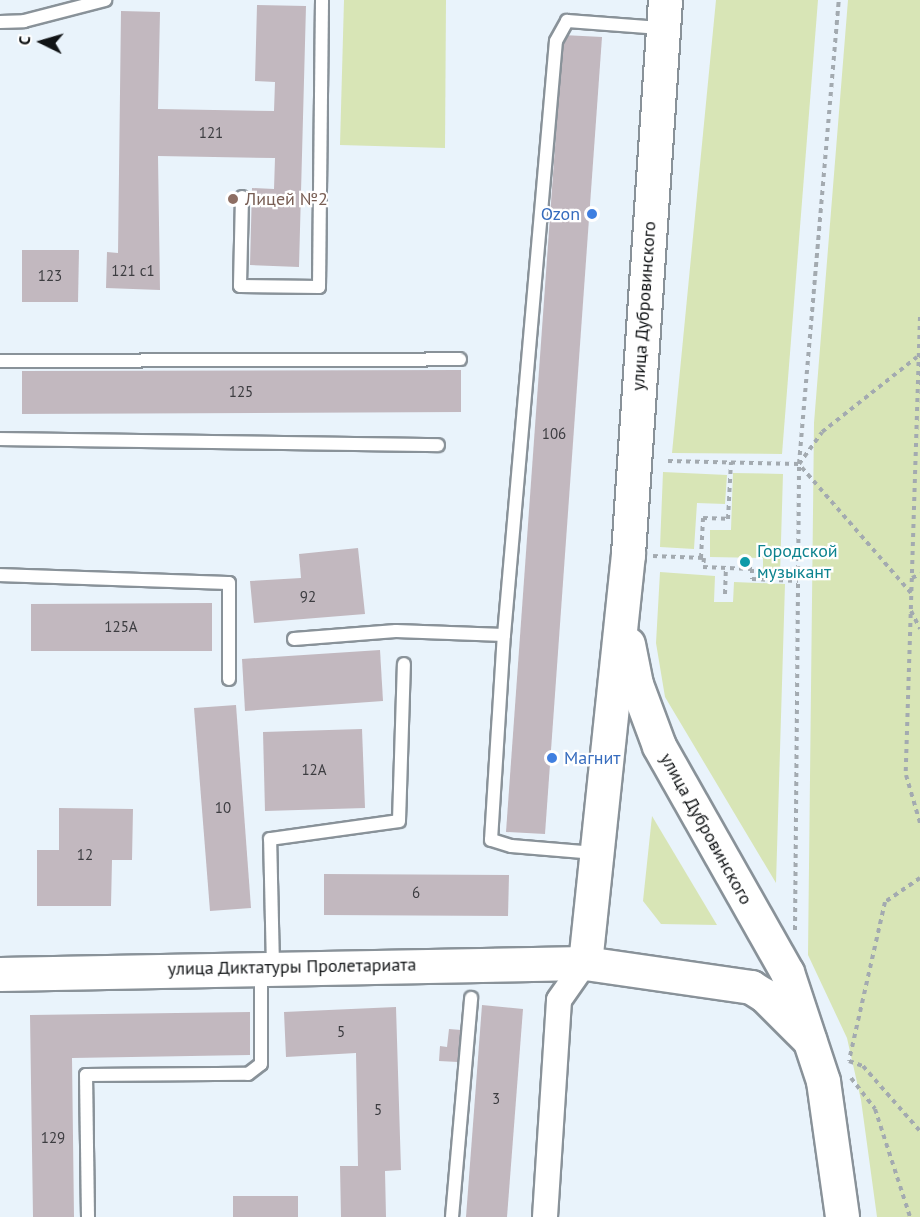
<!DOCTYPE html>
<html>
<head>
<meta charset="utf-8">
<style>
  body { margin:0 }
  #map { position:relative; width:920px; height:1217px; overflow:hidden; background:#e9f3fb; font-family:"PT Sans",sans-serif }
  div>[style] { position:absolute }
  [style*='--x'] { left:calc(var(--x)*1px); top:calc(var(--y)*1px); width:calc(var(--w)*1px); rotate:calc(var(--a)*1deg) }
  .green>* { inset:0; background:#d8e5b6 }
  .building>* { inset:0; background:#c2b8bf }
  .path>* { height:4px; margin-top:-2px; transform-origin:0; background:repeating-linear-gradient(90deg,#a3aab0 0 4.5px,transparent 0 9px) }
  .roads { filter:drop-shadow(2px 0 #899299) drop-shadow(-2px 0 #899299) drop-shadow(0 2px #899299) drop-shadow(0 -2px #899299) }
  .lane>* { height:12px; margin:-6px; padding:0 6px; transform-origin:6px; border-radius:6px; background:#fff }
  .street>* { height:24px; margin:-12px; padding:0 12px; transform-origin:12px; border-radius:12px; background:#fff }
  .secondary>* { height:33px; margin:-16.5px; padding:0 16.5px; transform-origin:16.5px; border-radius:16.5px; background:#fff }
  .dots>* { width:16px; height:16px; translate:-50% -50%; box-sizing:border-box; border:3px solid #fff; border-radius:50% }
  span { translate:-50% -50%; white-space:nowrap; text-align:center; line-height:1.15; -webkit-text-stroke:4.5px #fff; paint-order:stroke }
  .number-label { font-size:15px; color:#3c3c40 }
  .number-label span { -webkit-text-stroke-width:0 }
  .education-label { font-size:18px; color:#785e54 }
  .left { translate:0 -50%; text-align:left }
  .shop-label { font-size:18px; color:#366cbe }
  .right { translate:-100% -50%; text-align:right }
  .street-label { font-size:18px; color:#101315 }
  .culture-label { font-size:18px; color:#0d838f }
  .north { position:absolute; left:12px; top:12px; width:60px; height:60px; -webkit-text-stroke:4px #fff; paint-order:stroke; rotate:275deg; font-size:16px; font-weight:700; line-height:24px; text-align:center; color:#101315 }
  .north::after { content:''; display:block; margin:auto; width:21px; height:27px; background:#101315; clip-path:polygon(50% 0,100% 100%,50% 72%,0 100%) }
</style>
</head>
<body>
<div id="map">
  <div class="green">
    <i style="clip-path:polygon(344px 0,446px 0,445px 148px,340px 145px)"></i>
    <i style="clip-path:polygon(716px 0,818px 0,782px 454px,672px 453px)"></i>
    <i style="clip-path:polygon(848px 0,920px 0,920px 1217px,877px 1217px,861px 1100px,847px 1038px,808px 955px,814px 423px)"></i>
    <i style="clip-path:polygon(663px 472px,727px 475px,725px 504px,697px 503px,694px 549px,660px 547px)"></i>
    <i style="clip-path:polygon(733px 473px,783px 474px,780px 575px,763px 574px,763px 558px,710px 557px,710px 530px,731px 530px)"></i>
    <i style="clip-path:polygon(660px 572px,715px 576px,714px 602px,733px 602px,734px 582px,785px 584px,776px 883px,665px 697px,656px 643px)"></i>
    <i style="clip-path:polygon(652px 816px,717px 925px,661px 924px,643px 901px)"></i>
  </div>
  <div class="building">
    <i style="clip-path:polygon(257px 5px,306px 6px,299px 267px,250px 265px,252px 188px,274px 189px,275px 158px,158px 156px,160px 290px,106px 288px,107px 252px,118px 253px,121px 11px,160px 12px,158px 109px,274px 111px,275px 82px,255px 81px)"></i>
    <i style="clip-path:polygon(563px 35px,602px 37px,545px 834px,506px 832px)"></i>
    <i style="clip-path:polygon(22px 250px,79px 250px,78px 302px,22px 302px)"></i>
    <i style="clip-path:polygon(461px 370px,461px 412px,22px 414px,22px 371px)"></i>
    <i style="clip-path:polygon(358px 548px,365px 614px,254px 623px,250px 581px,301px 578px,299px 554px)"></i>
    <i style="clip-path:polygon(212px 603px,212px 651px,31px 651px,31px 604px)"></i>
    <i style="clip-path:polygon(380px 650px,383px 701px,245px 711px,242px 659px)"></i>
    <i style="clip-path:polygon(236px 705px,251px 908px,210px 911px,194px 708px)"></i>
    <i style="clip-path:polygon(362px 729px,365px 808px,265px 811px,263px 732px)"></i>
    <i style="clip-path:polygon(59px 808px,133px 809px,132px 860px,112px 860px,111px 906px,37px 906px,37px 850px,59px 850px)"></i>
    <i style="clip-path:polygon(324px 874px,509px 875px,508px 916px,324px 915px)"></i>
    <i style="clip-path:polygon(482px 1005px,523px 1009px,507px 1217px,466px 1217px)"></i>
    <i style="clip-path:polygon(396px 1007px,401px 1170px,385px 1171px,386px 1217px,341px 1217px,340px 1166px,358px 1166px,356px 1053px,286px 1057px,284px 1012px)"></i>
    <i style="clip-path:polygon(250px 1012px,250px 1055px,72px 1058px,74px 1217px,33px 1217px,30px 1015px)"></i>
    <i style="clip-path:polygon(449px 1029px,461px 1030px,458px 1062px,439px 1061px,440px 1046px,447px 1047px)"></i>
    <i style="clip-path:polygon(233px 1196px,298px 1196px,298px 1217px,233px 1217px)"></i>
  </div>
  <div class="path">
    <i style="--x:920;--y:317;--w:458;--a:91.8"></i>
    <i style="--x:906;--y:775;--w:50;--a:73.7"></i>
    <i style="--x:668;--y:461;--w:131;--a:1.3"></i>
    <i style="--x:653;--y:556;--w:51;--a:2.2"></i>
    <i style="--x:704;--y:558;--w:9;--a:96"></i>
    <i style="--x:703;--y:567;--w:49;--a:2.3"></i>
    <i style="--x:752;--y:569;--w:10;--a:90"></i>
    <i style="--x:752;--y:579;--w:46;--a:2.5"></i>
    <i style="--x:701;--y:558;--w:40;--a:-87.1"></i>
    <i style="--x:703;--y:518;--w:25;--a:2"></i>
    <i style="--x:728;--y:519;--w:57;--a:-87"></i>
    <i style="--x:912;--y:578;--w:9;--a:-27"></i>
    <i style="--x:911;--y:593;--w:171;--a:-131"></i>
    <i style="--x:799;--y:464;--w:39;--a:-54"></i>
    <i style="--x:822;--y:432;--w:121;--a:-38.3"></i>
    <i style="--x:725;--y:594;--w:26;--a:-88"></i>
    <i style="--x:911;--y:611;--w:20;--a:63"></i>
    <i style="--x:920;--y:878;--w:42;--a:145.6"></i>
    <i style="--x:885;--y:902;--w:163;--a:102.8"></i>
    <i style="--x:849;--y:1061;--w:15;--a:20"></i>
    <i style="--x:863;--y:1066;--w:86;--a:48.8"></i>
    <i style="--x:795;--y:930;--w:466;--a:-89.5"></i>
    <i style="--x:799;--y:464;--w:466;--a:-85.1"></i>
    <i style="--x:851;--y:1078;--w:39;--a:52"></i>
    <i style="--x:875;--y:1109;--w:114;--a:72"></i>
  </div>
  <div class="roads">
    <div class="lane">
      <i style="--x:0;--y:22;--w:24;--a:-2"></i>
      <i style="--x:24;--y:21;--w:84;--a:-14.5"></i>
      <i style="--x:242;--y:197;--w:89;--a:91.3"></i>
      <i style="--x:240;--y:286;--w:79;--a:0.7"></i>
      <i style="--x:319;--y:287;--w:287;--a:-89.4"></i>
      <i style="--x:0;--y:361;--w:460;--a:-0.2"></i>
      <i style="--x:0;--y:439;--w:438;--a:0.8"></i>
      <i style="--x:0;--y:575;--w:229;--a:2"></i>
      <i style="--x:229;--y:583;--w:96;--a:90"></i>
      <i style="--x:294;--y:639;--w:102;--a:-4.5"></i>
      <i style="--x:396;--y:631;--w:108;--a:2.1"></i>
      <i style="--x:595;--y:853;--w:84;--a:-175.2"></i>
      <i style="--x:511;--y:846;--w:21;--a:-163"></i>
      <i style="--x:491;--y:840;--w:205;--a:-86.4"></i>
      <i style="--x:504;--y:635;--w:596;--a:-85"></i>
      <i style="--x:556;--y:41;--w:23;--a:-61"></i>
      <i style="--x:567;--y:21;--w:94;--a:4.3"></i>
      <i style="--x:273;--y:967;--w:128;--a:-91.3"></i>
      <i style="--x:270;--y:839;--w:130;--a:-7.9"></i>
      <i style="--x:399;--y:821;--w:157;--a:-88.2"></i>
      <i style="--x:88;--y:1217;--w:142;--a:-90.8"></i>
      <i style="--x:86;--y:1075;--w:162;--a:-0.4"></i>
      <i style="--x:248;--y:1074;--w:16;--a:-38"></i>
      <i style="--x:261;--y:1064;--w:95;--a:-90"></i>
      <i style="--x:452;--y:1217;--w:220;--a:-85"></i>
    </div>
    <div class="street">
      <i style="--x:545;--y:1217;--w:217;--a:-86.3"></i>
      <i style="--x:559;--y:1000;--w:45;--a:-54.9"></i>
    </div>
    <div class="secondary">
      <i style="--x:628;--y:644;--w:41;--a:78.7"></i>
      <i style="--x:636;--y:684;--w:66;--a:69.6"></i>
      <i style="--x:659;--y:746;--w:260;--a:60.5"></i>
      <i style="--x:787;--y:972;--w:115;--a:71.7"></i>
      <i style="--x:823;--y:1081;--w:137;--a:82"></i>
      <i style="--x:585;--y:963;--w:411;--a:-84"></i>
      <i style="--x:628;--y:554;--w:555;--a:-86.18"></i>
      <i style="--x:0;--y:974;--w:585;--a:-1.08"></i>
      <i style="--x:585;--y:963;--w:168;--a:8.2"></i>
      <i style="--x:751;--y:987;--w:15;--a:32"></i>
      <i style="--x:764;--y:995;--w:64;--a:45"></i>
    </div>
  </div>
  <div class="dots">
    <i style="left:233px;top:199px;background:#8d6e63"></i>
    <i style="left:592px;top:214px;background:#3f7fe0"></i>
    <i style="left:745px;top:562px;background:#0f9aa8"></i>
    <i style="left:552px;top:758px;background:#3f7fe0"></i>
  </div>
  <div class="number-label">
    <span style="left:211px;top:133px">121</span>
    <span style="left:133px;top:271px">121 с1</span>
    <span style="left:50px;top:276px">123</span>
    <span style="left:241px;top:392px">125</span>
    <span style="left:554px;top:434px">106</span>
    <span style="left:308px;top:597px">92</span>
    <span style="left:121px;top:627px">125А</span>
    <span style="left:314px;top:770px">12А</span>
    <span style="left:223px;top:808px">10</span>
    <span style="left:85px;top:855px">12</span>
    <span style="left:416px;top:893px">6</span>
    <span style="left:341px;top:1032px">5</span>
    <span style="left:496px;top:1099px">3</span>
    <span style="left:378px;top:1110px">5</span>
    <span style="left:53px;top:1138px">129</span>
  </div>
  <div class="education-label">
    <span class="left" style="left:245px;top:199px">Лицей №2</span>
  </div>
  <div class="shop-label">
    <span class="right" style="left:580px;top:214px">Ozon</span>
    <span class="left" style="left:564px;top:758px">Магнит</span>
  </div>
  <div class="street-label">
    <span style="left:644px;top:306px;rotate:-86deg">улица Дубровинского</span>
    <span style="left:706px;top:829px;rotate:61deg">улица Дубровинского</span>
    <span style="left:292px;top:967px;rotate:-1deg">улица Диктатуры Пролетариата</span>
  </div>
  <div class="culture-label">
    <span class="left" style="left:757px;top:562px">Городской<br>музыкант</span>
  </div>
  <div class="north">С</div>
</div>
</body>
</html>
